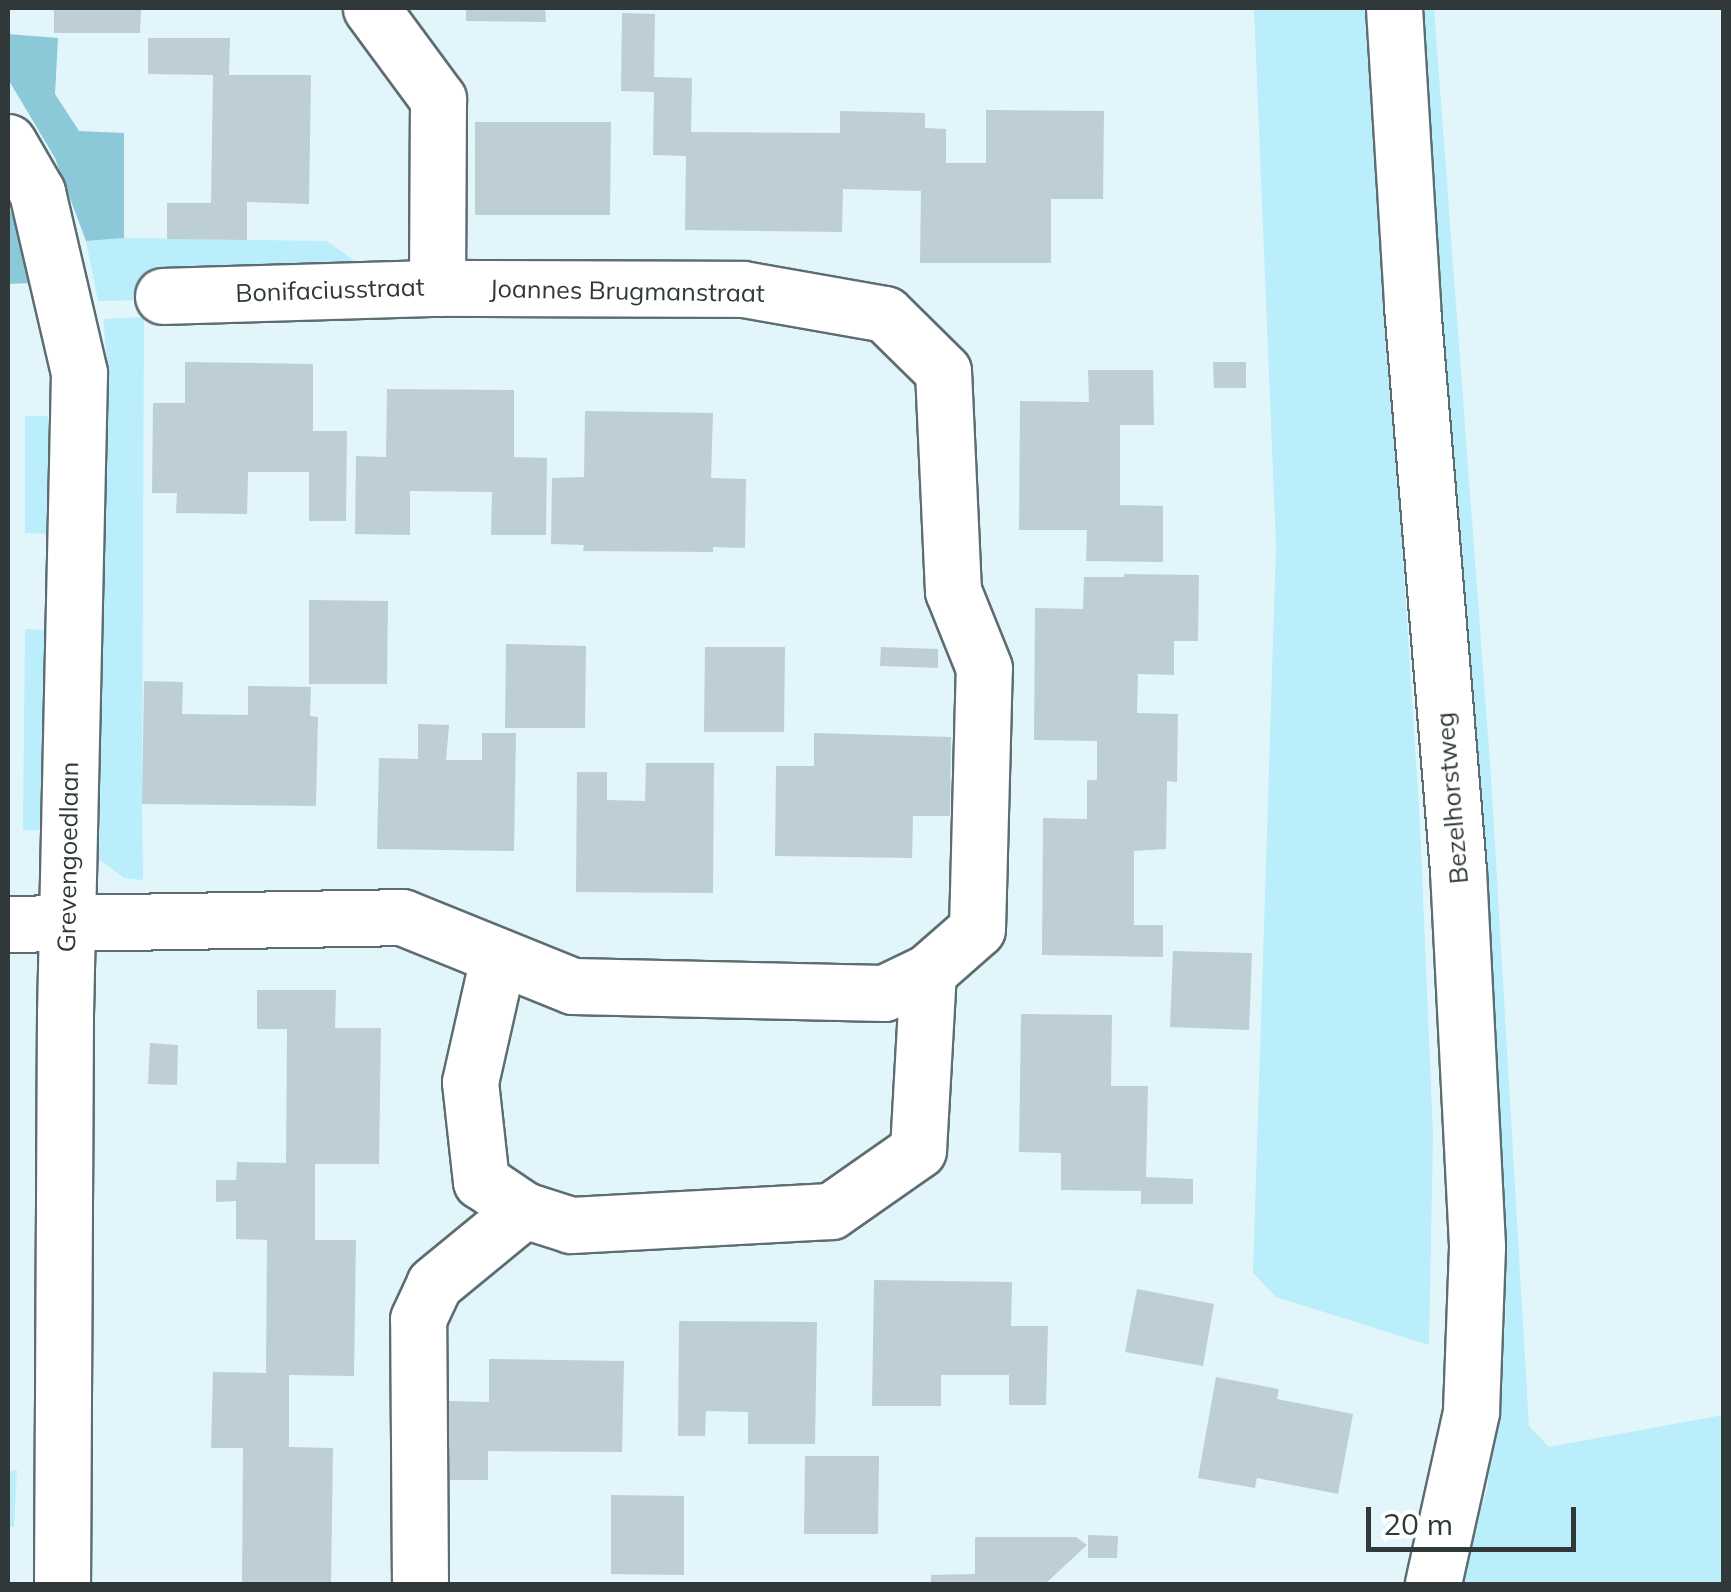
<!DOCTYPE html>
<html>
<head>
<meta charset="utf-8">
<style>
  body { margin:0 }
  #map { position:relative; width:1731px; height:1592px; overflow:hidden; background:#e2f5fa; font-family:Mulish,sans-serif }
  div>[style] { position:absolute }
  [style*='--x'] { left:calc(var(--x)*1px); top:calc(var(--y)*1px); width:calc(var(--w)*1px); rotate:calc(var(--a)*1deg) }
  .green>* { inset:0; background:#bbeefb }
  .forest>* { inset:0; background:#8bc8d8 }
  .building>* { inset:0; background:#bdcfd4 }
  .roads { filter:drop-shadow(2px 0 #5d6d72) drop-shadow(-2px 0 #5d6d72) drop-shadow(0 2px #5d6d72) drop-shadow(0 -2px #5d6d72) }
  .minor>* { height:55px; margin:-27.5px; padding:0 27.5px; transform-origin:27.5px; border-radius:27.5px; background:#fff }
  .tertiary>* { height:55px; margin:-27.5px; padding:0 27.5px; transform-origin:27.5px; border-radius:27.5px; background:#fff }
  span { translate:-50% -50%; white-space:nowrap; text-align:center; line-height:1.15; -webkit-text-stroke:9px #fff; paint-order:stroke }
  .street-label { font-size:25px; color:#30383a }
  .frame { position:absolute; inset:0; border:10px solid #30383a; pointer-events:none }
  .scale { position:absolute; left:1366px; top:1507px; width:210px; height:45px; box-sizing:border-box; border:5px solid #30383a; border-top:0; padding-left:12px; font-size:30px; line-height:35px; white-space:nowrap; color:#30383a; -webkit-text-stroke:8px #fff; paint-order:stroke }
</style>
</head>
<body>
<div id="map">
  <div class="green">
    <i style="clip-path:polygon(1254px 8px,1368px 8px,1420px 825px,1433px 1134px,1429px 1345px,1276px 1297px,1253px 1273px,1276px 546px)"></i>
    <i style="clip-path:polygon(1417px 8px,1434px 8px,1491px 777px,1529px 1426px,1549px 1447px,1723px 1415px,1723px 1584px,1455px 1584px,1487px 1490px,1506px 1317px,1459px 572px)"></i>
    <i style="clip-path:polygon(124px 238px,327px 241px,360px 265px,144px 300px,98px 301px,86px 241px)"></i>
    <i style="clip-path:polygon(144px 317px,142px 804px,143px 880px,124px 878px,99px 859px,107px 360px,103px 319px)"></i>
    <i style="clip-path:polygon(25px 416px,48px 416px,48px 534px,25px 533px)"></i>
    <i style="clip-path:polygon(25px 629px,45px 630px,42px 830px,23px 830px)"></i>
    <i style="clip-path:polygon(17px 1470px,14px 1527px,8px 1527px,8px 1472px)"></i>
  </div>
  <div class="forest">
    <i style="clip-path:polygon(8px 34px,58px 38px,55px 94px,79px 131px,124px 133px,124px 238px,86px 241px,55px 158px,8px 79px)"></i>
    <i style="clip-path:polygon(8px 206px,22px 236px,32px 283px,8px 284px)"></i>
  </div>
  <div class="building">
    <i style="clip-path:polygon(54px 8px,141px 8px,140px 33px,54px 33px)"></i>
    <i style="clip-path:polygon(466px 8px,545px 8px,546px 22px,466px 21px)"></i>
    <i style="clip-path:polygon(622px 13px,655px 14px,654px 77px,692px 78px,691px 132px,840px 133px,840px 111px,925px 113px,925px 128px,946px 129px,946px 163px,986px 163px,986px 110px,1104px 111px,1103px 199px,1051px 199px,1051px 263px,920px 263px,921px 191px,843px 189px,842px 232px,685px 230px,686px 156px,653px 155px,654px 92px,621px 91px)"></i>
    <i style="clip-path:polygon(148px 38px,230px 38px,229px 75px,311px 75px,309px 204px,247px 202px,247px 240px,167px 239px,167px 203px,211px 203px,213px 75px,148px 74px)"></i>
    <i style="clip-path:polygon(475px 122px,611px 122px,610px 215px,475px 215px)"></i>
    <i style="clip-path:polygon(185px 362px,313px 364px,313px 431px,347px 431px,346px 521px,309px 521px,309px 472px,248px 472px,247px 514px,176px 513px,177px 493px,152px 493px,153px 403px,185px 403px)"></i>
    <i style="clip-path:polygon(1213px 362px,1246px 362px,1246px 388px,1214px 388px)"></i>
    <i style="clip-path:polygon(1088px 370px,1153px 370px,1154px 425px,1120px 425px,1120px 505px,1163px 506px,1163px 562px,1086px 561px,1087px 530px,1019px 530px,1020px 401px,1089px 402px)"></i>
    <i style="clip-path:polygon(387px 389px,514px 390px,514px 457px,547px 458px,546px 535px,491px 535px,492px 492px,410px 491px,410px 535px,355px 534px,356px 456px,386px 457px)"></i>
    <i style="clip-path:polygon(585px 411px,713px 413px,711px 478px,746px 479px,745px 548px,713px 547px,713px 552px,583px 551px,584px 545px,551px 544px,552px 478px,584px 477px)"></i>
    <i style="clip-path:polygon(1124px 574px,1199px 575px,1198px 641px,1174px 641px,1174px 675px,1138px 674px,1137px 713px,1178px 714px,1177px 782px,1167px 781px,1166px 849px,1134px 851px,1134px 925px,1163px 925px,1163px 957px,1042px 955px,1043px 818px,1087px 819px,1087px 780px,1097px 780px,1097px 741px,1034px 740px,1035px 608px,1083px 609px,1084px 577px,1124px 577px)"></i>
    <i style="clip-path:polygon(309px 600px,388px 601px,387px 684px,309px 684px)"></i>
    <i style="clip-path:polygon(506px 644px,586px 646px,585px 728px,505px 728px)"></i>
    <i style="clip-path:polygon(705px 647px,785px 647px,784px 732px,704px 732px)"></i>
    <i style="clip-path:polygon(881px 647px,938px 649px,938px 668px,880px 666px)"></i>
    <i style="clip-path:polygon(144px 681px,183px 682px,182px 714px,248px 715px,248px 686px,311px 687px,310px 716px,318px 717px,316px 806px,142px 804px)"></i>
    <i style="clip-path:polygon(418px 724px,449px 725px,446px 760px,482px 760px,482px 733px,516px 733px,514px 851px,377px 849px,379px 758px,418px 759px)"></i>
    <i style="clip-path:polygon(814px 733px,951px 737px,950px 816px,913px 816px,912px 858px,775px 856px,776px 766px,814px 766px)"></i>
    <i style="clip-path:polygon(646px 763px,714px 763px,713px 893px,576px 892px,577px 772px,607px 772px,607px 800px,645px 801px)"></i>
    <i style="clip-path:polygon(1173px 951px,1252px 953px,1249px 1030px,1170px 1027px)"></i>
    <i style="clip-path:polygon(257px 990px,336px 990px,335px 1028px,381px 1028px,379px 1164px,315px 1164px,315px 1240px,356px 1240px,354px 1376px,289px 1375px,289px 1447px,333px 1448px,331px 1584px,242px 1584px,243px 1448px,211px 1448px,213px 1372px,266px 1373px,267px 1240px,236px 1239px,236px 1201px,216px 1202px,216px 1180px,236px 1180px,237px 1162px,286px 1163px,287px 1029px,257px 1029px)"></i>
    <i style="clip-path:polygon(1021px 1014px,1112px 1015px,1111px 1086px,1148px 1086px,1146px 1177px,1193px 1179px,1193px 1204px,1141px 1204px,1141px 1191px,1061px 1190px,1061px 1153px,1019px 1152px)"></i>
    <i style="clip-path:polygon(150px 1043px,178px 1045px,177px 1085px,148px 1084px)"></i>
    <i style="clip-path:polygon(874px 1280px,1012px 1282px,1011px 1326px,1048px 1326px,1046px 1405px,1009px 1405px,1009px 1375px,941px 1375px,941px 1406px,872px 1406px)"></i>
    <i style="clip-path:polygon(1137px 1289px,1214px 1304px,1203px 1366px,1125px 1352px)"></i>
    <i style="clip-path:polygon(679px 1321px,817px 1322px,815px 1444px,748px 1444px,748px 1412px,706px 1411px,705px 1436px,678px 1436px)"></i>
    <i style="clip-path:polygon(489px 1359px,624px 1361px,622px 1452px,488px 1451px,488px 1480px,447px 1480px,448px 1401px,489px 1402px)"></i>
    <i style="clip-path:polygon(1216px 1377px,1279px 1389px,1277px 1399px,1353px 1414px,1338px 1494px,1257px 1478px,1255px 1488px,1198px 1478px)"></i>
    <i style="clip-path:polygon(805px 1456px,879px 1456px,878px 1534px,804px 1534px)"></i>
    <i style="clip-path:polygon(611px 1495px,684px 1496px,684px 1575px,611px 1574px)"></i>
    <i style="clip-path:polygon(1088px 1535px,1118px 1536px,1117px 1558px,1088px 1558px)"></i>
    <i style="clip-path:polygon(975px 1537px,1076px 1537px,1087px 1545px,1045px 1584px,931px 1584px,931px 1575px,975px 1574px)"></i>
  </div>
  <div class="roads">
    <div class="minor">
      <i style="--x:1394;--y:8;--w:299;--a:86.5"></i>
      <i style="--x:1412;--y:306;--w:566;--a:85.34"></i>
      <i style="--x:1458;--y:870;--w:377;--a:87.1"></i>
      <i style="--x:1477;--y:1247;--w:165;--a:92.1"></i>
      <i style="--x:1471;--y:1412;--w:176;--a:102.5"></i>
      <i style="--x:163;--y:296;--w:274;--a:-1.7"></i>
      <i style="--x:437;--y:288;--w:189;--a:-89.7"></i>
      <i style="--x:438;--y:99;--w:113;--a:-126.4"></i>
      <i style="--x:8;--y:924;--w:394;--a:-1"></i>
      <i style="--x:402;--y:917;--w:184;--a:22"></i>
      <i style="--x:573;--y:986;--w:311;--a:1.3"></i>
      <i style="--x:884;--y:993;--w:49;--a:-25.5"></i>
      <i style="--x:498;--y:958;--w:127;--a:102.7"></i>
      <i style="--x:470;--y:1082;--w:100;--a:83.7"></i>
      <i style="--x:481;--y:1181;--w:52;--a:34"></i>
      <i style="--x:420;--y:1584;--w:265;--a:-90.4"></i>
      <i style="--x:418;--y:1319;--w:38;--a:-65"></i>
      <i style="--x:434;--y:1284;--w:117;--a:-39.4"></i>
      <i style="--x:524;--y:1210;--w:49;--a:17.7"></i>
      <i style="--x:571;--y:1225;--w:260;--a:-3.1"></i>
      <i style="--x:831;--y:1211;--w:106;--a:-35"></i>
      <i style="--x:918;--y:1150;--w:178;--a:-86.8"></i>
      <i style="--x:928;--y:972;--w:65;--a:-41.3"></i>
      <i style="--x:977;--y:929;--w:261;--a:-88.5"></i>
      <i style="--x:984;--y:668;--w:83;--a:-111.9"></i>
      <i style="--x:953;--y:591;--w:220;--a:-92.6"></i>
      <i style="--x:943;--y:371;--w:81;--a:-135.5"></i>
      <i style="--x:885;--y:314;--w:144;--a:-170"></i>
      <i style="--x:743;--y:289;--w:306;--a:-179.8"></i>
    </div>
    <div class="tertiary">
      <i style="--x:8;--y:142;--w:58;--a:59.9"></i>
      <i style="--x:37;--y:192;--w:186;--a:76.9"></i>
      <i style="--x:79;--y:373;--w:641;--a:91.25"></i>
      <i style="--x:65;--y:1014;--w:570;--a:90.3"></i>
    </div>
  </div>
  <div class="street-label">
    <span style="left:330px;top:290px;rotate:-2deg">Bonifaciusstraat</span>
    <span style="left:627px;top:291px;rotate:1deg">Joannes Brugmanstraat</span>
    <span style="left:1452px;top:798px;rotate:-95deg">Bezelhorstweg</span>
    <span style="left:68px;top:857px;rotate:-89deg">Grevengoedlaan</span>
  </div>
  <div class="frame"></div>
  <div class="scale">20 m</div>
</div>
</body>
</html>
